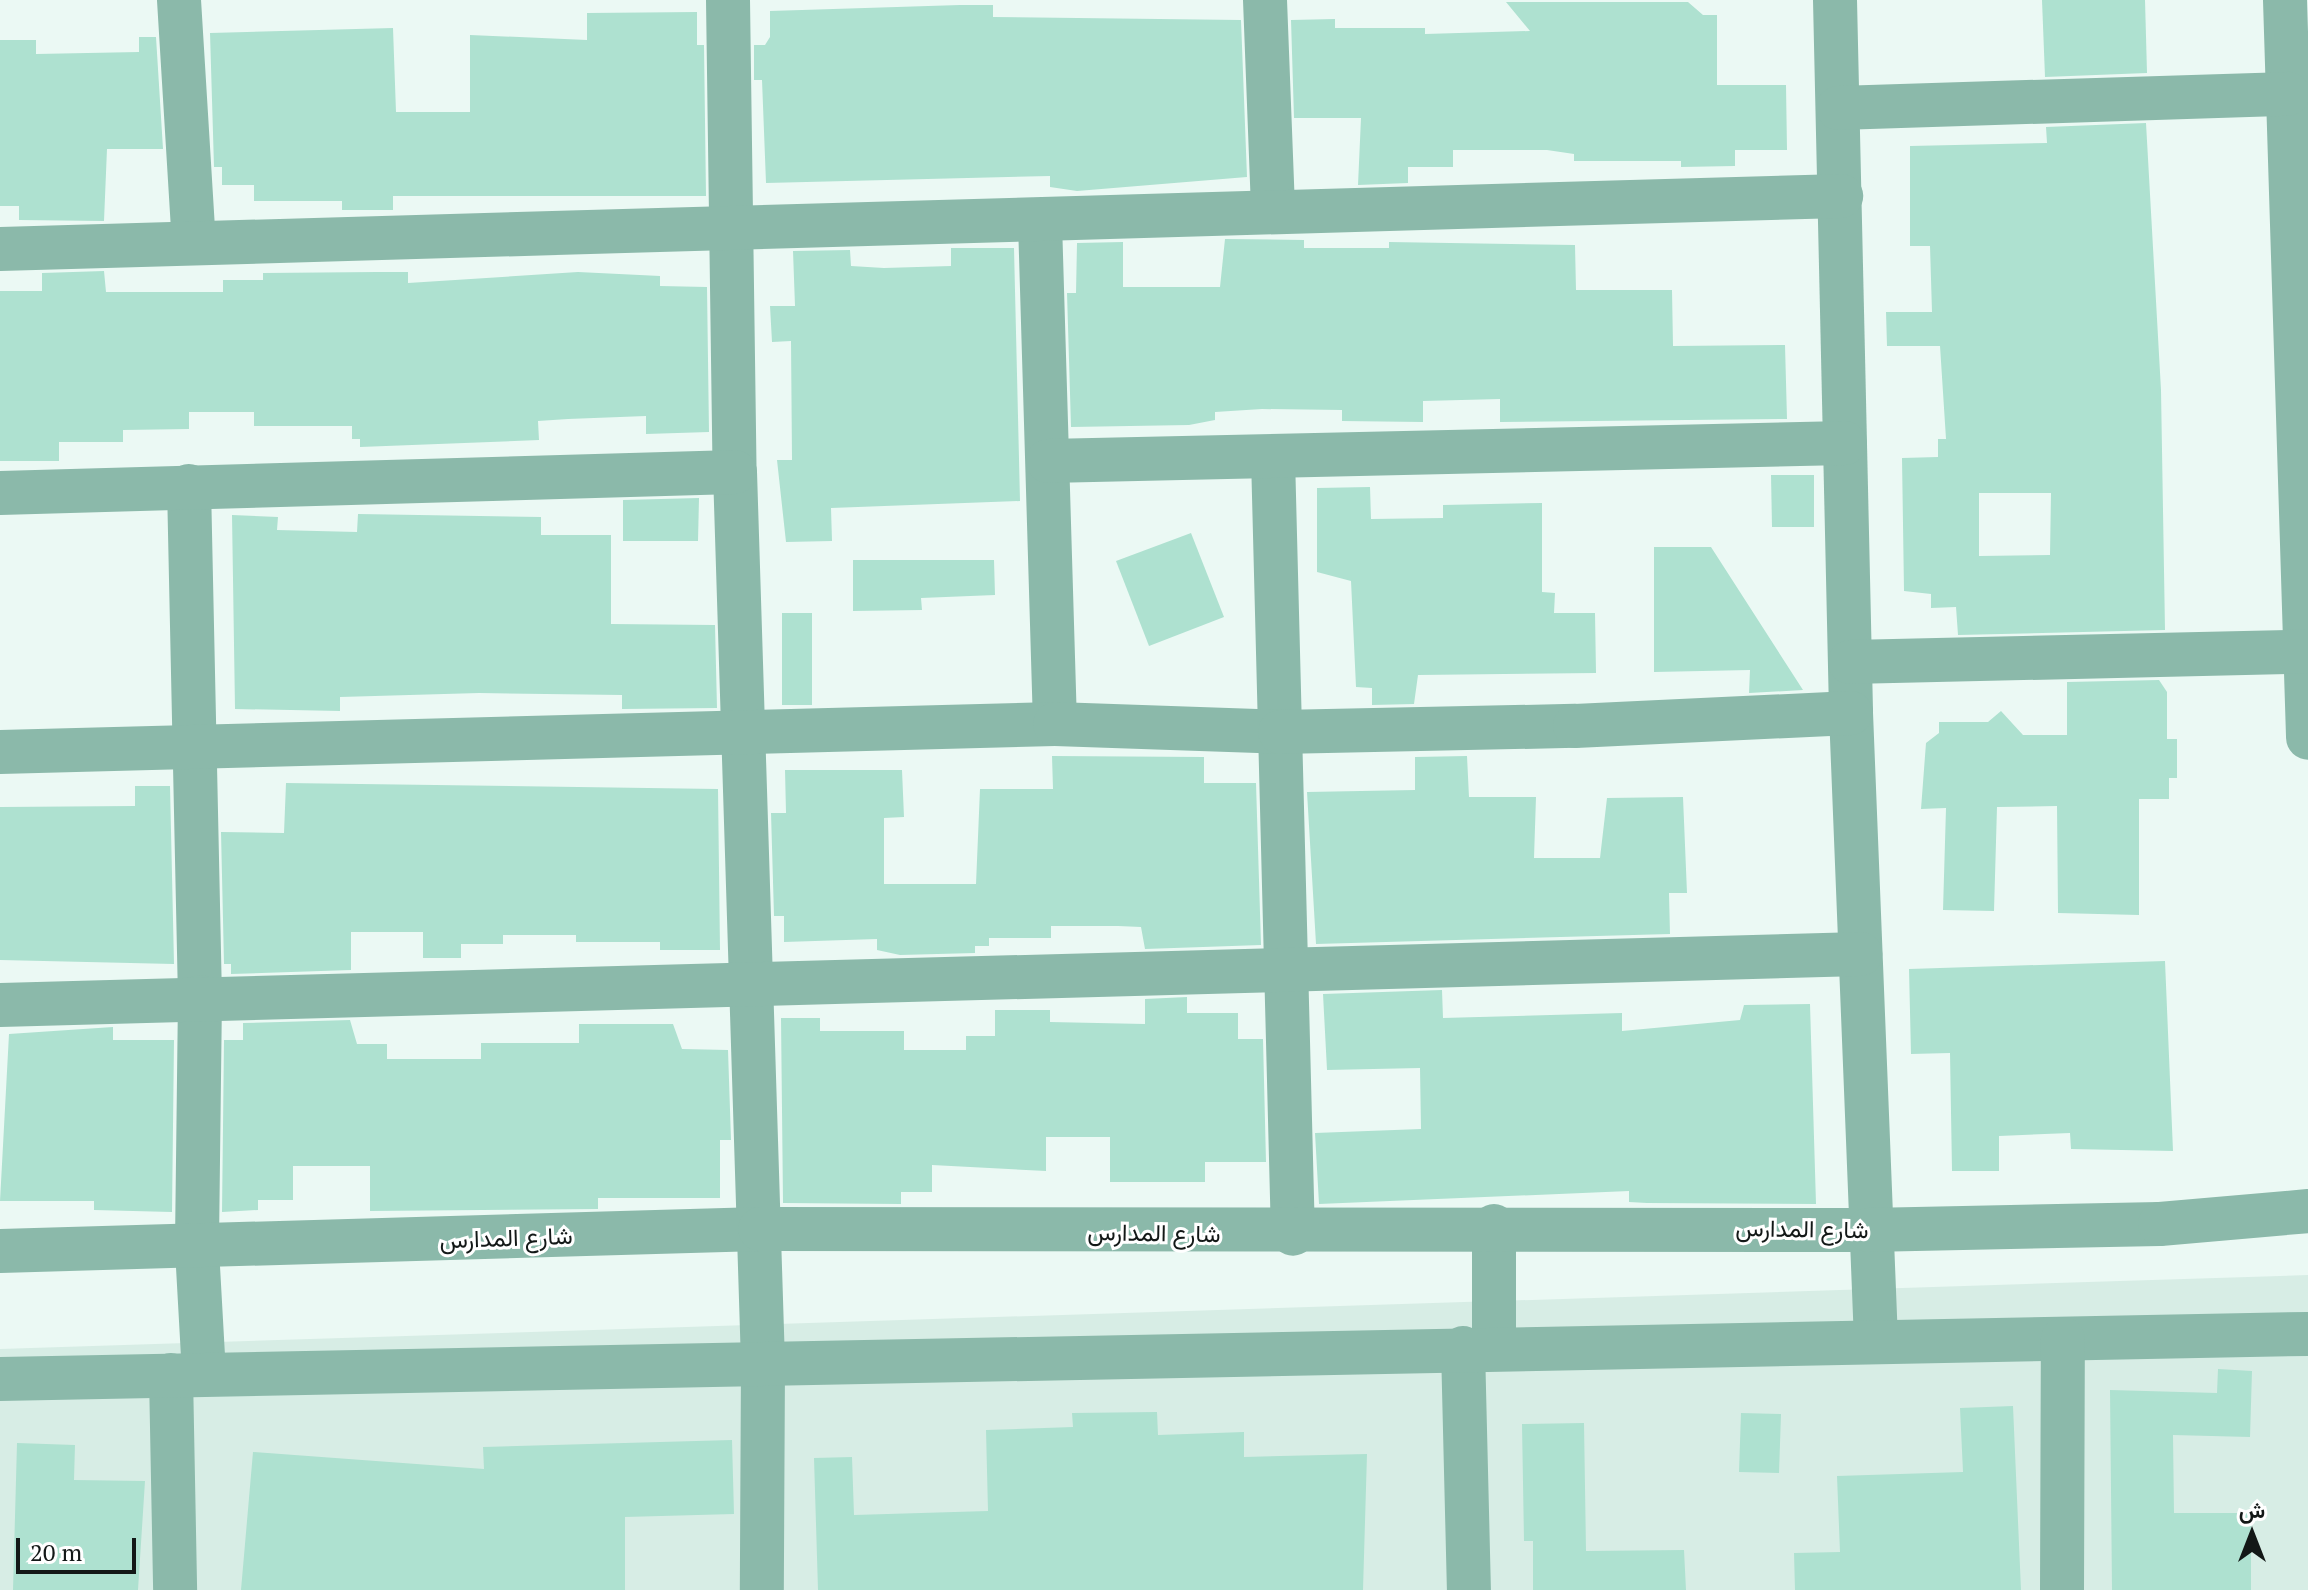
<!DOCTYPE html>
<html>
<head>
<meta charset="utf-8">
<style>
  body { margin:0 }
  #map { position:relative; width:2308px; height:1590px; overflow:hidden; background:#ebf9f4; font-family:"PT Serif",Vazirmatn,serif }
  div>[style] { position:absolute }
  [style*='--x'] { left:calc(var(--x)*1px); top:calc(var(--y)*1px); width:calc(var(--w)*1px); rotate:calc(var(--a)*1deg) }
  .built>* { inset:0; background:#d7ede5 }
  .building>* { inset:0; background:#aee1d0 }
  .minor>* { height:44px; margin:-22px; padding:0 22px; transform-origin:22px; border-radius:22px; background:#8bb9aa }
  span { translate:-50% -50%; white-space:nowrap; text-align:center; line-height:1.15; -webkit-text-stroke:6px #fff; paint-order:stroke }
  .street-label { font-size:24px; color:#131817 }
  .north { position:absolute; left:2212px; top:1494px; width:80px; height:80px; -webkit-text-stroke:6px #fff; paint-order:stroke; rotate:0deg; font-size:22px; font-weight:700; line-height:32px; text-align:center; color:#131817 }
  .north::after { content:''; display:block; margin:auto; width:28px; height:36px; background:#131817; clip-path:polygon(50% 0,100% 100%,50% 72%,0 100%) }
  .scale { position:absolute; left:16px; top:1538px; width:120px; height:36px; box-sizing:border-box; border:4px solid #131817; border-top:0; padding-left:10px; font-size:24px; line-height:28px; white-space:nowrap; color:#131817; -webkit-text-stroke:6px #fff; paint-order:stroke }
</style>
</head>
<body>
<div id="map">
  <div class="built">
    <i style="clip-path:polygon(2308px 1275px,2308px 1590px,0 1590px,0 1349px)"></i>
  </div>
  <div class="building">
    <i style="clip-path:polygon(2042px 0,2145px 0,2147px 73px,2045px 77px)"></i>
    <i style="clip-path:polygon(1506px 2px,1688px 2px,1703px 15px,1717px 15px,1717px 85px,1786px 85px,1787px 150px,1735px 150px,1735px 166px,1681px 167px,1681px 161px,1574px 161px,1574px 154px,1547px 150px,1453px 150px,1453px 167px,1408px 167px,1408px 183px,1358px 185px,1361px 118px,1294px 118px,1291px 20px,1335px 19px,1335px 28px,1425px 28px,1425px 34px,1530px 31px)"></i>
    <i style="clip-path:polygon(960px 5px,993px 5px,993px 17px,1241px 20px,1247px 177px,1077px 191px,1050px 187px,1050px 176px,766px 183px,762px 80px,754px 80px,754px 45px,765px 45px,770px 37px,770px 11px)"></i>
    <i style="clip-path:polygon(697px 12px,697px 45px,704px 45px,706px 196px,393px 196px,393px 210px,342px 210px,342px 201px,254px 201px,254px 185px,222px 185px,222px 167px,214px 167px,210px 33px,393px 28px,396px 112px,470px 112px,470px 35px,587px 40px,587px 13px)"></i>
    <i style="clip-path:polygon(139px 37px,156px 37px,163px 149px,107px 149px,104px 221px,19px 220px,19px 206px,0 206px,0 40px,36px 40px,36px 54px,139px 52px)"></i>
    <i style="clip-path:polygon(evenodd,2146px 123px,2161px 390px,2165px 630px,1958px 635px,1956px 607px,1931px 608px,1931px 594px,1904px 591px,1902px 458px,1938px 457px,1938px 439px,1946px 439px,1940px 346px,1887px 346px,1886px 312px,1932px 312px,1930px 246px,1910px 246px,1910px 146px,2047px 143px,2046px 127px,2146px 123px,1979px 493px,2051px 493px,2050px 555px,1979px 556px,1979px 493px)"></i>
    <i style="clip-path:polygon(1225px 239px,1304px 240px,1304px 248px,1389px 248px,1389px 242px,1575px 245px,1576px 290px,1672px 290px,1673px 346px,1785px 345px,1787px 419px,1500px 422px,1500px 399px,1423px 401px,1423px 422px,1342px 421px,1342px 410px,1262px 409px,1215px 412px,1215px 420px,1189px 425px,1071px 427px,1067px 293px,1076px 293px,1077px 243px,1123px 242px,1123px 287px,1220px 287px)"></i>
    <i style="clip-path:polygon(951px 248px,1014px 248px,1020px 501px,831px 508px,832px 541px,786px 542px,777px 460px,792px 460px,791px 341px,772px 342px,770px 306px,795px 306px,793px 251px,850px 250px,851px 266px,884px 268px,951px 266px)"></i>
    <i style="clip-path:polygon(104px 271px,106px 292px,223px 292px,223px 280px,263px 280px,263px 273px,377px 272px,408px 272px,408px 283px,578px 272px,660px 276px,660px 286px,707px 287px,709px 432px,646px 434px,646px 416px,568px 419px,538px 421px,539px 440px,360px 447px,360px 439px,352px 439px,352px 426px,254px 426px,254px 412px,189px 412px,189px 429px,123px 430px,123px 442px,59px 442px,59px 461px,0 461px,0 291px,42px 291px,42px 273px)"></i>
    <i style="clip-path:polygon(1771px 475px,1814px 475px,1814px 527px,1772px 527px)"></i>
    <i style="clip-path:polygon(1370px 487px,1371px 519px,1443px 518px,1443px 505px,1542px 503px,1542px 592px,1555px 593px,1554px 613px,1595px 613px,1596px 673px,1418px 675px,1414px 704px,1372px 705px,1372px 688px,1356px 687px,1351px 581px,1317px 572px,1317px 488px)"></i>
    <i style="clip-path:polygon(699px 498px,698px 541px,623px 541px,623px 500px)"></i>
    <i style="clip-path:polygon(358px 514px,541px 517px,541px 535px,611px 535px,611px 624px,715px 625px,717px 708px,622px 709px,622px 695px,479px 693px,340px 697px,340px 711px,235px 709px,232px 515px,278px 517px,277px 530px,357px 532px)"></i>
    <i style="clip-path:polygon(1191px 533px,1224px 617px,1149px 646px,1116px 561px)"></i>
    <i style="clip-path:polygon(1654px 547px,1711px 547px,1803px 690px,1749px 693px,1750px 670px,1654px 672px)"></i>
    <i style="clip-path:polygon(853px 560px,994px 560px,995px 595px,921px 598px,922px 610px,853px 611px)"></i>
    <i style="clip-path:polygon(782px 613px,812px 613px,812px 705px,782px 705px)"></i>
    <i style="clip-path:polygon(2159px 680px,2167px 692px,2167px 739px,2177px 739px,2177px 778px,2169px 778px,2169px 799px,2139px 799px,2139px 915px,2058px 913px,2057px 806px,1997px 807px,1994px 911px,1943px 910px,1946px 808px,1921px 809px,1926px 743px,1939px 733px,1939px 722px,1988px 722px,2001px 711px,2023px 735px,2067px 735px,2067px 682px)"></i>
    <i style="clip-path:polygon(1052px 756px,1204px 757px,1204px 783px,1256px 783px,1261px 945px,1145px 949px,1141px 927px,1118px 926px,1051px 926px,1051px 938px,989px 938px,989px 946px,975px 946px,975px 953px,900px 955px,877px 950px,877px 939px,784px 942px,784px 916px,774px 916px,771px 813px,786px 813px,785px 770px,902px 770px,904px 817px,884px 818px,884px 884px,976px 884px,980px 789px,1053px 789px)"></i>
    <i style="clip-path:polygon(1467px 756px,1469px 797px,1536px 797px,1534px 858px,1600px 858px,1607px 798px,1683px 797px,1687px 893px,1669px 893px,1670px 934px,1316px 944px,1307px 792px,1415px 790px,1415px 757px)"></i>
    <i style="clip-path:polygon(286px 783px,718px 789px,720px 950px,660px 950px,660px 942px,576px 942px,576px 935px,503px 935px,503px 944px,461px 944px,461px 958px,423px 958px,423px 932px,351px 932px,351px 970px,231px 974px,231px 964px,224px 964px,221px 832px,284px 833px)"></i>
    <i style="clip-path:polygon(135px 786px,170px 786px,174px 964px,0 960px,0 807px,135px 806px)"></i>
    <i style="clip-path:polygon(2165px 961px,2173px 1151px,2071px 1149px,2070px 1133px,1999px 1136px,1999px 1171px,1952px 1171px,1950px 1053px,1911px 1054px,1909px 969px)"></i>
    <i style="clip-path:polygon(1442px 990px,1443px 1018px,1622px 1013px,1622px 1031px,1740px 1020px,1744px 1005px,1810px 1004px,1816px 1204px,1647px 1203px,1629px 1202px,1629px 1191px,1319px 1204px,1315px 1133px,1421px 1129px,1420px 1068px,1327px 1070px,1323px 994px)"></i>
    <i style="clip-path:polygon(1187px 997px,1187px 1013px,1238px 1013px,1238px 1039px,1263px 1039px,1266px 1162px,1205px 1162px,1205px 1182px,1110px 1182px,1110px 1137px,1046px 1137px,1046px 1171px,932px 1165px,932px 1192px,901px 1192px,901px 1204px,783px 1203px,781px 1018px,820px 1018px,820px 1031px,904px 1031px,904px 1050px,966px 1050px,966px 1036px,995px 1036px,995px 1010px,1050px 1010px,1050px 1022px,1145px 1024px,1145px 999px)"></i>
    <i style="clip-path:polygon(350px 1020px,357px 1044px,387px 1044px,387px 1059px,481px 1059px,481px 1043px,579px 1043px,579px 1024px,673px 1024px,682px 1049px,728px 1050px,731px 1140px,720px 1140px,720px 1198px,598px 1198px,598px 1209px,370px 1211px,370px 1166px,293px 1166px,293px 1200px,258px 1200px,258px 1210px,222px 1212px,224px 1040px,243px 1040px,243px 1023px)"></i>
    <i style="clip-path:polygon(113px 1027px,113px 1040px,174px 1040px,172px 1212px,94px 1210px,94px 1201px,0 1201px,9px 1034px)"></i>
    <i style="clip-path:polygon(2218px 1369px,2252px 1371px,2250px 1437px,2173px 1435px,2174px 1513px,2251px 1513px,2251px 1590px,2112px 1590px,2110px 1390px,2217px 1393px)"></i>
    <i style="clip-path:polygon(2013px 1406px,2021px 1590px,1795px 1590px,1794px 1553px,1840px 1552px,1837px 1476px,1963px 1472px,1960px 1408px)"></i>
    <i style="clip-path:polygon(1157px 1412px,1158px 1435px,1244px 1432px,1244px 1457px,1367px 1454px,1363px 1590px,818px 1590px,814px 1458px,852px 1457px,854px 1515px,988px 1511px,986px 1430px,1073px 1427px,1072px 1413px)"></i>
    <i style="clip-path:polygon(1741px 1413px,1781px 1414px,1779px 1473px,1739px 1472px)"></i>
    <i style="clip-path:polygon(1584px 1423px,1586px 1551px,1684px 1550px,1686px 1590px,1533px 1590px,1533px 1541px,1524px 1541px,1522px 1424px)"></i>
    <i style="clip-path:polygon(732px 1440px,734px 1514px,625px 1517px,625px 1590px,241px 1590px,253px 1452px,484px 1469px,483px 1447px)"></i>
    <i style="clip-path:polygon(17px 1443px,75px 1445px,74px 1480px,145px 1481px,138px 1590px,13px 1590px)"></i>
  </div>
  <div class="minor">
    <i style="--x:179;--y:0;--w:242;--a:86.5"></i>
    <i style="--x:728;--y:0;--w:472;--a:89.2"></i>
    <i style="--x:735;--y:472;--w:892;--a:88.2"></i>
    <i style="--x:763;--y:1364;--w:226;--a:90.3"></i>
    <i style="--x:1265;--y:0;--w:212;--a:87.8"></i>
    <i style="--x:1835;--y:0;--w:713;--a:88.71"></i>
    <i style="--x:1851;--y:713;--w:629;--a:87.72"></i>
    <i style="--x:2285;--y:0;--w:738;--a:88.21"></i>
    <i style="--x:1838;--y:108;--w:450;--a:-1.8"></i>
    <i style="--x:1040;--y:222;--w:502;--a:88.29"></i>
    <i style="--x:0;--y:249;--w:1842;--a:-1.65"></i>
    <i style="--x:1273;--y:457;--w:777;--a:88.53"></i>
    <i style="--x:1048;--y:461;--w:797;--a:-1.29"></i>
    <i style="--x:189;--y:486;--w:511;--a:88.77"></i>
    <i style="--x:200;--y:997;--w:252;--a:90.7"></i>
    <i style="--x:197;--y:1249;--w:125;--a:86.8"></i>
    <i style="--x:0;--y:493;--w:735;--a:-1.64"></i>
    <i style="--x:1850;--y:662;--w:458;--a:-1.3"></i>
    <i style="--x:0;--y:752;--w:1055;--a:-1.52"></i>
    <i style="--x:1055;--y:724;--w:225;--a:2"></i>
    <i style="--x:1280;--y:732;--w:295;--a:-1.2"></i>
    <i style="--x:1575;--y:726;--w:276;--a:-2.7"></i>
    <i style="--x:0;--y:1005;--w:1861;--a:-1.57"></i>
    <i style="--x:1494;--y:1226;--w:123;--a:90"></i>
    <i style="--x:0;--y:1251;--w:760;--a:-1.66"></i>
    <i style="--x:760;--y:1229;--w:1108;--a:0.05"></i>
    <i style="--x:1868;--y:1230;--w:292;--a:-1.2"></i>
    <i style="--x:2160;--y:1224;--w:149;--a:-5"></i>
    <i style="--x:1463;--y:1348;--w:242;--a:88.6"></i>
    <i style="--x:171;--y:1375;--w:215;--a:88.9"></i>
    <i style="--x:0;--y:1379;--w:2308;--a:-1.12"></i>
    <i style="--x:2062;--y:1590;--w:251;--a:-89.8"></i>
  </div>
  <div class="street-label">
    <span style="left:1802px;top:1229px;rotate:1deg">شارع المدارس</span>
    <span style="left:1154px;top:1233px;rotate:1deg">شارع المدارس</span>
    <span style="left:506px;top:1238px;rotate:-2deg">شارع المدارس</span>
  </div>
  <div class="north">ش</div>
  <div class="scale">20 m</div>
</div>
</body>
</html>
